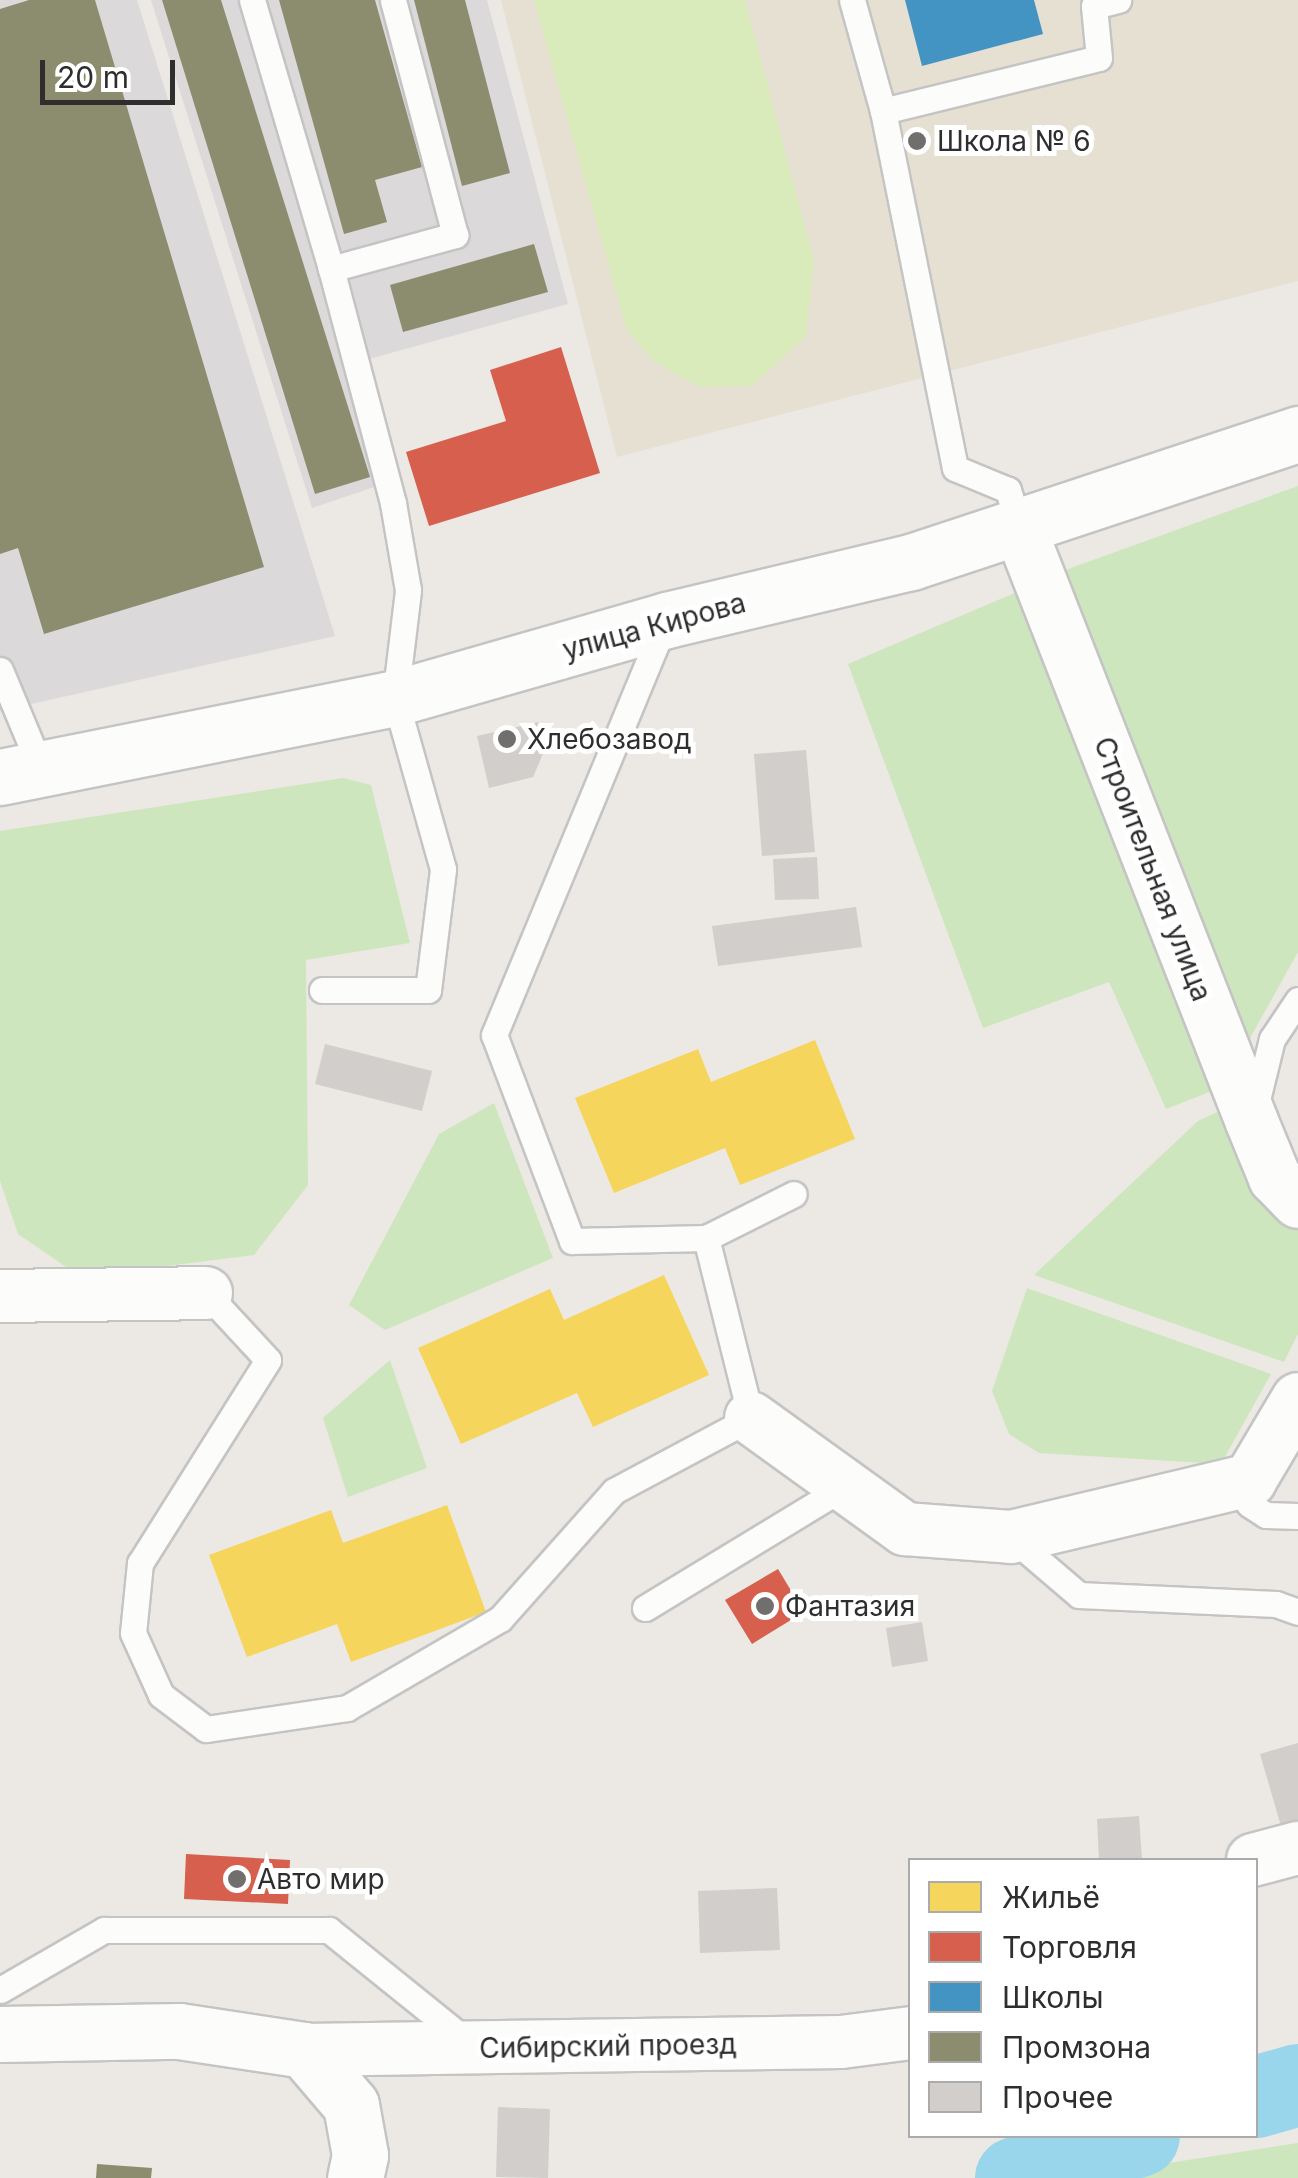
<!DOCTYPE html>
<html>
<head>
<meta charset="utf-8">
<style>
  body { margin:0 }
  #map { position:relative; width:1298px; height:2178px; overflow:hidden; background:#ece8e4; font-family:Inter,sans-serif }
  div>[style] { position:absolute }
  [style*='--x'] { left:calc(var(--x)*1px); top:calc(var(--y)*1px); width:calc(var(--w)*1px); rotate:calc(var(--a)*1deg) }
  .industrial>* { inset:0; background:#dcd9db }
  .education>* { inset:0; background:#e6e0d3 }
  .green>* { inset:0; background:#cee6be }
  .pitch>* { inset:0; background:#d9eabb }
  .homes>* { inset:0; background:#f6d55c }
  .shops>* { inset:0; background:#d6604d }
  .schools>* { inset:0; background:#4393c3 }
  .industry>* { inset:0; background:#8c8c6e }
  .river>* { height:82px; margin:-41px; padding:0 41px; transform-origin:41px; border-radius:41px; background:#99d6ec }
  .building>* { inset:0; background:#d1cecb }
  .roads { filter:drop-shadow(2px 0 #c5c4c5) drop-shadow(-2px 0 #c5c4c5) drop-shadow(0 2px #c5c4c5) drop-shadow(0 -2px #c5c4c5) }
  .service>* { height:25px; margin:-12.5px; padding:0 12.5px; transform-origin:12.5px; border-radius:12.5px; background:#fcfcfb }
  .minor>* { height:52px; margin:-26px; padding:0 26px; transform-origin:26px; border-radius:26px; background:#fcfcfb }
  .tertiary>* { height:55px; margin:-27.5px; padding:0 27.5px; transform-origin:27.5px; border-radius:27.5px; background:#fcfcfb }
  .dots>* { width:28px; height:28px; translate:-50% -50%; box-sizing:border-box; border:5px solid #fff; border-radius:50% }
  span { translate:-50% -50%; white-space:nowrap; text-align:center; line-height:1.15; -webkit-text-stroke:10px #fff; paint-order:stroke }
  .poi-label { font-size:28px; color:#2e2e2e }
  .left { translate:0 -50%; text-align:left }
  .street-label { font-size:28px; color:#2e2e2e }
  .legend { position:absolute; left:908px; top:1858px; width:350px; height:280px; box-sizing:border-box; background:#fff; border:2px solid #ababab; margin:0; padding:12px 18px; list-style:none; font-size:30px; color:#2e2e2e }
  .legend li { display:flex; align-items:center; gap:20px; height:50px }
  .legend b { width:50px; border:2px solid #ababab }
  .scale { position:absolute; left:40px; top:60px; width:135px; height:45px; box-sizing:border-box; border:5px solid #2e2e2e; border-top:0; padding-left:12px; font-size:30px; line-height:35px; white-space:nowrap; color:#2e2e2e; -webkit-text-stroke:8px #fff; paint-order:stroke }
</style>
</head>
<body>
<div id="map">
  <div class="industrial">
    <i style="clip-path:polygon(0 0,137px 0,335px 636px,0 711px)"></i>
    <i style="clip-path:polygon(151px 0,487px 0,568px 304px,369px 359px,401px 478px,312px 508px)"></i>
  </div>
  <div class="education">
    <i style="clip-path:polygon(501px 0,1298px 0,1298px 281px,617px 457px)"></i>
  </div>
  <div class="green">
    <i style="clip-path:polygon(1298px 486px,1298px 952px,1244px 1049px,1060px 572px)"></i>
    <i style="clip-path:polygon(1026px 588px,1225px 1086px,1166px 1109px,1109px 982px,983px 1028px,848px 664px)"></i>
    <i style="clip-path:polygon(343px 778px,371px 785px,410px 943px,306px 960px,308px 1185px,254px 1255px,135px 1270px,66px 1267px,18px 1234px,0 1181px,0 831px)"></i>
    <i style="clip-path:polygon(494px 1103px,553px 1258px,385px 1330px,349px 1305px,439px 1134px)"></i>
    <i style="clip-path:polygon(1228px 1107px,1298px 1224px,1298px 1334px,1284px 1362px,1034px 1275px,1198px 1121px)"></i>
    <i style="clip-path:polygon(1027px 1288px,1271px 1374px,1221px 1464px,1039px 1453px,1009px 1434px,992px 1391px)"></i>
    <i style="clip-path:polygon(390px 1360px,427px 1468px,348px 1497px,323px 1418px)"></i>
    <i style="clip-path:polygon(1298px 2143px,1298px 2178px,1126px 2178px,1162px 2164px)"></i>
  </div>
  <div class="pitch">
    <i style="clip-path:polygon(534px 0,745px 0,814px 261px,806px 336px,752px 386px,699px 387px,654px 361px,627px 331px)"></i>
  </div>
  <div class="homes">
    <i style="clip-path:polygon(815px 1040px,855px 1139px,740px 1185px,725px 1148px,614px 1193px,575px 1098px,698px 1049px,711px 1082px)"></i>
    <i style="clip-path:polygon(664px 1275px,709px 1375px,593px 1427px,577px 1393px,461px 1444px,418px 1348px,550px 1289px,564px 1320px)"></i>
    <i style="clip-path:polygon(447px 1505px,486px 1612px,351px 1662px,337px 1624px,247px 1657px,209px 1555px,331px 1510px,343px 1543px)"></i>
  </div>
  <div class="shops">
    <i style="clip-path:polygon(561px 347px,600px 473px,429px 526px,406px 452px,506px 421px,490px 370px)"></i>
    <i style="clip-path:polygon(778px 1569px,804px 1612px,752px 1644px,725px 1600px)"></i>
    <i style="clip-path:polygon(186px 1854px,290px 1860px,288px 1904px,184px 1899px)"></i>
  </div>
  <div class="schools">
    <i style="clip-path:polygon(905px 0,1034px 0,1043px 34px,922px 66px)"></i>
  </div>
  <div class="industry">
    <i style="clip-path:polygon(29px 0,95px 0,264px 567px,44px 634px,18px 548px,0 554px,0 9px)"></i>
    <i style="clip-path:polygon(162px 0,221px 0,370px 477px,315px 494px)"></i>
    <i style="clip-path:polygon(279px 0,375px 0,422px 167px,375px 180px,387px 222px,344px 234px)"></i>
    <i style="clip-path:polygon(414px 0,465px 0,510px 173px,462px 186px)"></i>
    <i style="clip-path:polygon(534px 244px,548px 292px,403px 332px,390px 285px)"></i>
    <i style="clip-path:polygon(97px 2164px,152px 2168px,151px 2178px,96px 2178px)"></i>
  </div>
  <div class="river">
    <i style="--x:1256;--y:2097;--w:44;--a:-15.9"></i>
    <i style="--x:1016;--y:2178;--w:130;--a:-18.9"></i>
  </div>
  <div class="building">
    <i style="clip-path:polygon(538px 722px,545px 749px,533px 777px,489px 788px,477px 736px)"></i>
    <i style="clip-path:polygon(806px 750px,815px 852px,762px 856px,754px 754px)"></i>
    <i style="clip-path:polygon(817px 857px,819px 899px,775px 900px,773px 859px)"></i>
    <i style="clip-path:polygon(856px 907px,862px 947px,718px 966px,712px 926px)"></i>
    <i style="clip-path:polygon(325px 1044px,432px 1071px,422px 1111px,315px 1084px)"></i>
    <i style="clip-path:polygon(922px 1622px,928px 1661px,892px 1667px,886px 1628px)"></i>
    <i style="clip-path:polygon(1298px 1743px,1298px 1829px,1283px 1833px,1260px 1754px)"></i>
    <i style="clip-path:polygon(1139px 1816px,1142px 1860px,1099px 1860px,1097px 1819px)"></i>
    <i style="clip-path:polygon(777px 1888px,780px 1950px,700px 1953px,698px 1891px)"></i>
    <i style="clip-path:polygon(498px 2107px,550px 2109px,548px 2178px,496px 2177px)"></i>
  </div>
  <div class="roads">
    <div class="service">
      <i style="--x:252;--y:0;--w:280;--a:73.6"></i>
      <i style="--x:331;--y:269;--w:129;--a:-15.3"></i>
      <i style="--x:455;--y:235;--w:243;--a:-104.8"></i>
      <i style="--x:852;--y:0;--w:115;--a:74.4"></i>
      <i style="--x:1020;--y:529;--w:41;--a:-107.1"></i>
      <i style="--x:1008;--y:490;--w:57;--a:-157.5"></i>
      <i style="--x:955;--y:468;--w:364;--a:-101.4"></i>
      <i style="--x:883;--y:111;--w:222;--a:-13.8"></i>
      <i style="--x:1099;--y:58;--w:52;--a:-95.5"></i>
      <i style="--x:1094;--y:6;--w:25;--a:-14"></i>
      <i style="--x:0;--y:670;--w:109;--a:67.4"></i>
      <i style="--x:322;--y:990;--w:106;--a:0"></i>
      <i style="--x:428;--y:990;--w:122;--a:-82.9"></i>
      <i style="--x:443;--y:869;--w:178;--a:-105.7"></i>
      <i style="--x:395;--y:698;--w:109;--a:-83.1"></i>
      <i style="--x:408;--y:590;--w:88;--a:-99.8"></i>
      <i style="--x:393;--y:503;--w:242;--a:-104.8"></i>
      <i style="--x:1255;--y:1108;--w:71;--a:-76.2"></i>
      <i style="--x:1272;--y:1039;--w:47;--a:-56.3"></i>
      <i style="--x:706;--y:1238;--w:98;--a:-26.6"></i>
      <i style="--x:206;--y:1293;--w:91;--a:47.2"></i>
      <i style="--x:268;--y:1360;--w:240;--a:122.2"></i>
      <i style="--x:140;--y:1563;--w:70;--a:95.7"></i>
      <i style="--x:133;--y:1633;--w:68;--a:65.7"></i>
      <i style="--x:161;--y:1695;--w:56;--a:37.1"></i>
      <i style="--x:206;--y:1729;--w:143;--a:-8.5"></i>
      <i style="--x:347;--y:1708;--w:177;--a:-30.2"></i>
      <i style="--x:500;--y:1619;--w:171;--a:-48.3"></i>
      <i style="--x:614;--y:1491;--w:155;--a:-28.1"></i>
      <i style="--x:751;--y:1418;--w:186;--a:-104"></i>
      <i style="--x:706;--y:1238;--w:134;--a:178.7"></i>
      <i style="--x:572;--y:1241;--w:220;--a:-110.7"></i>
      <i style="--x:494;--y:1035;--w:446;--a:-67.5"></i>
      <i style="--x:1242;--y:1481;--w:24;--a:73"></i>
      <i style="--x:1249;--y:1504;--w:20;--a:33"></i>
      <i style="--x:1266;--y:1515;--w:32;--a:2"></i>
      <i style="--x:1011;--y:1537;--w:89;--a:40.5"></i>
      <i style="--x:1079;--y:1595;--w:197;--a:2.6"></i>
      <i style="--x:1276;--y:1604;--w:23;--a:20"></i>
      <i style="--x:645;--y:1608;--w:235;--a:-31.3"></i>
      <i style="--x:0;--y:1990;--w:120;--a:-30"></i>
      <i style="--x:104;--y:1930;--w:225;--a:0"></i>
      <i style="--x:329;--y:1930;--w:180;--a:38.9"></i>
    </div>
    <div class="minor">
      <i style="--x:1020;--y:529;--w:637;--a:68.63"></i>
      <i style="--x:1252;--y:1122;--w:61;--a:67.7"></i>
      <i style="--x:1275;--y:1178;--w:33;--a:46"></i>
      <i style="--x:0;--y:1296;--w:206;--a:-0.8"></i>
      <i style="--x:751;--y:1418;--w:190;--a:35.8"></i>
      <i style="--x:905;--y:1529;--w:106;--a:4.3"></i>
      <i style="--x:1011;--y:1537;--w:246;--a:-13.4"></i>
      <i style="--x:1250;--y:1480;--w:94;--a:-59.3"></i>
      <i style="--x:1253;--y:1860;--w:47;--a:-14.9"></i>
      <i style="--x:304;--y:2050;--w:537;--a:-0.85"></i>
      <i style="--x:841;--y:2042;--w:71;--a:-7.3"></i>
    </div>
    <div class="tertiary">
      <i style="--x:0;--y:777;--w:403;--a:-11.3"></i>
      <i style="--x:395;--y:698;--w:283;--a:-16"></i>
      <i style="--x:667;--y:620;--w:251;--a:-13.4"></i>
      <i style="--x:911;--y:562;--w:408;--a:-18.3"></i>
      <i style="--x:0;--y:2034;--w:179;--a:-1"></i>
      <i style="--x:179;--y:2031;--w:126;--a:8.6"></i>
      <i style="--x:304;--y:2050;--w:72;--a:49.5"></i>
      <i style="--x:351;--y:2105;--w:51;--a:79.8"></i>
      <i style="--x:360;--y:2155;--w:24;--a:102"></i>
    </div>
  </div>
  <div class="dots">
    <i style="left:917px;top:141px;background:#706f6e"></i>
    <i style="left:507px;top:739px;background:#706f6e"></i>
    <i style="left:765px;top:1606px;background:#706f6e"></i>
    <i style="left:237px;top:1879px;background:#706f6e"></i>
  </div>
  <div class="poi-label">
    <span class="left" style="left:937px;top:141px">Школа № 6</span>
    <span class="left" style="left:527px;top:739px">Хлебозавод</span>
    <span class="left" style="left:785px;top:1606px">Фантазия</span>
    <span class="left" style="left:257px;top:1879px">Авто мир</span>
  </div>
  <div class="street-label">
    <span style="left:654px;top:626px;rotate:-15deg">улица Кирова</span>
    <span style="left:1153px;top:869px;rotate:69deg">Строительная улица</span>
    <span style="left:608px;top:2046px;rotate:-1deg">Сибирский проезд</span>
  </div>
  <ul class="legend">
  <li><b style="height:28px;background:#f6d55c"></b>Жильё</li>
  <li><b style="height:28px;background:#d6604d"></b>Торговля</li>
  <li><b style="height:28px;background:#4393c3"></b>Школы</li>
  <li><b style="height:28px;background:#8c8c6e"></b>Промзона</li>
  <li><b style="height:28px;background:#d1cecb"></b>Прочее</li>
  </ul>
  <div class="scale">20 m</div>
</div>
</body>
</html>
